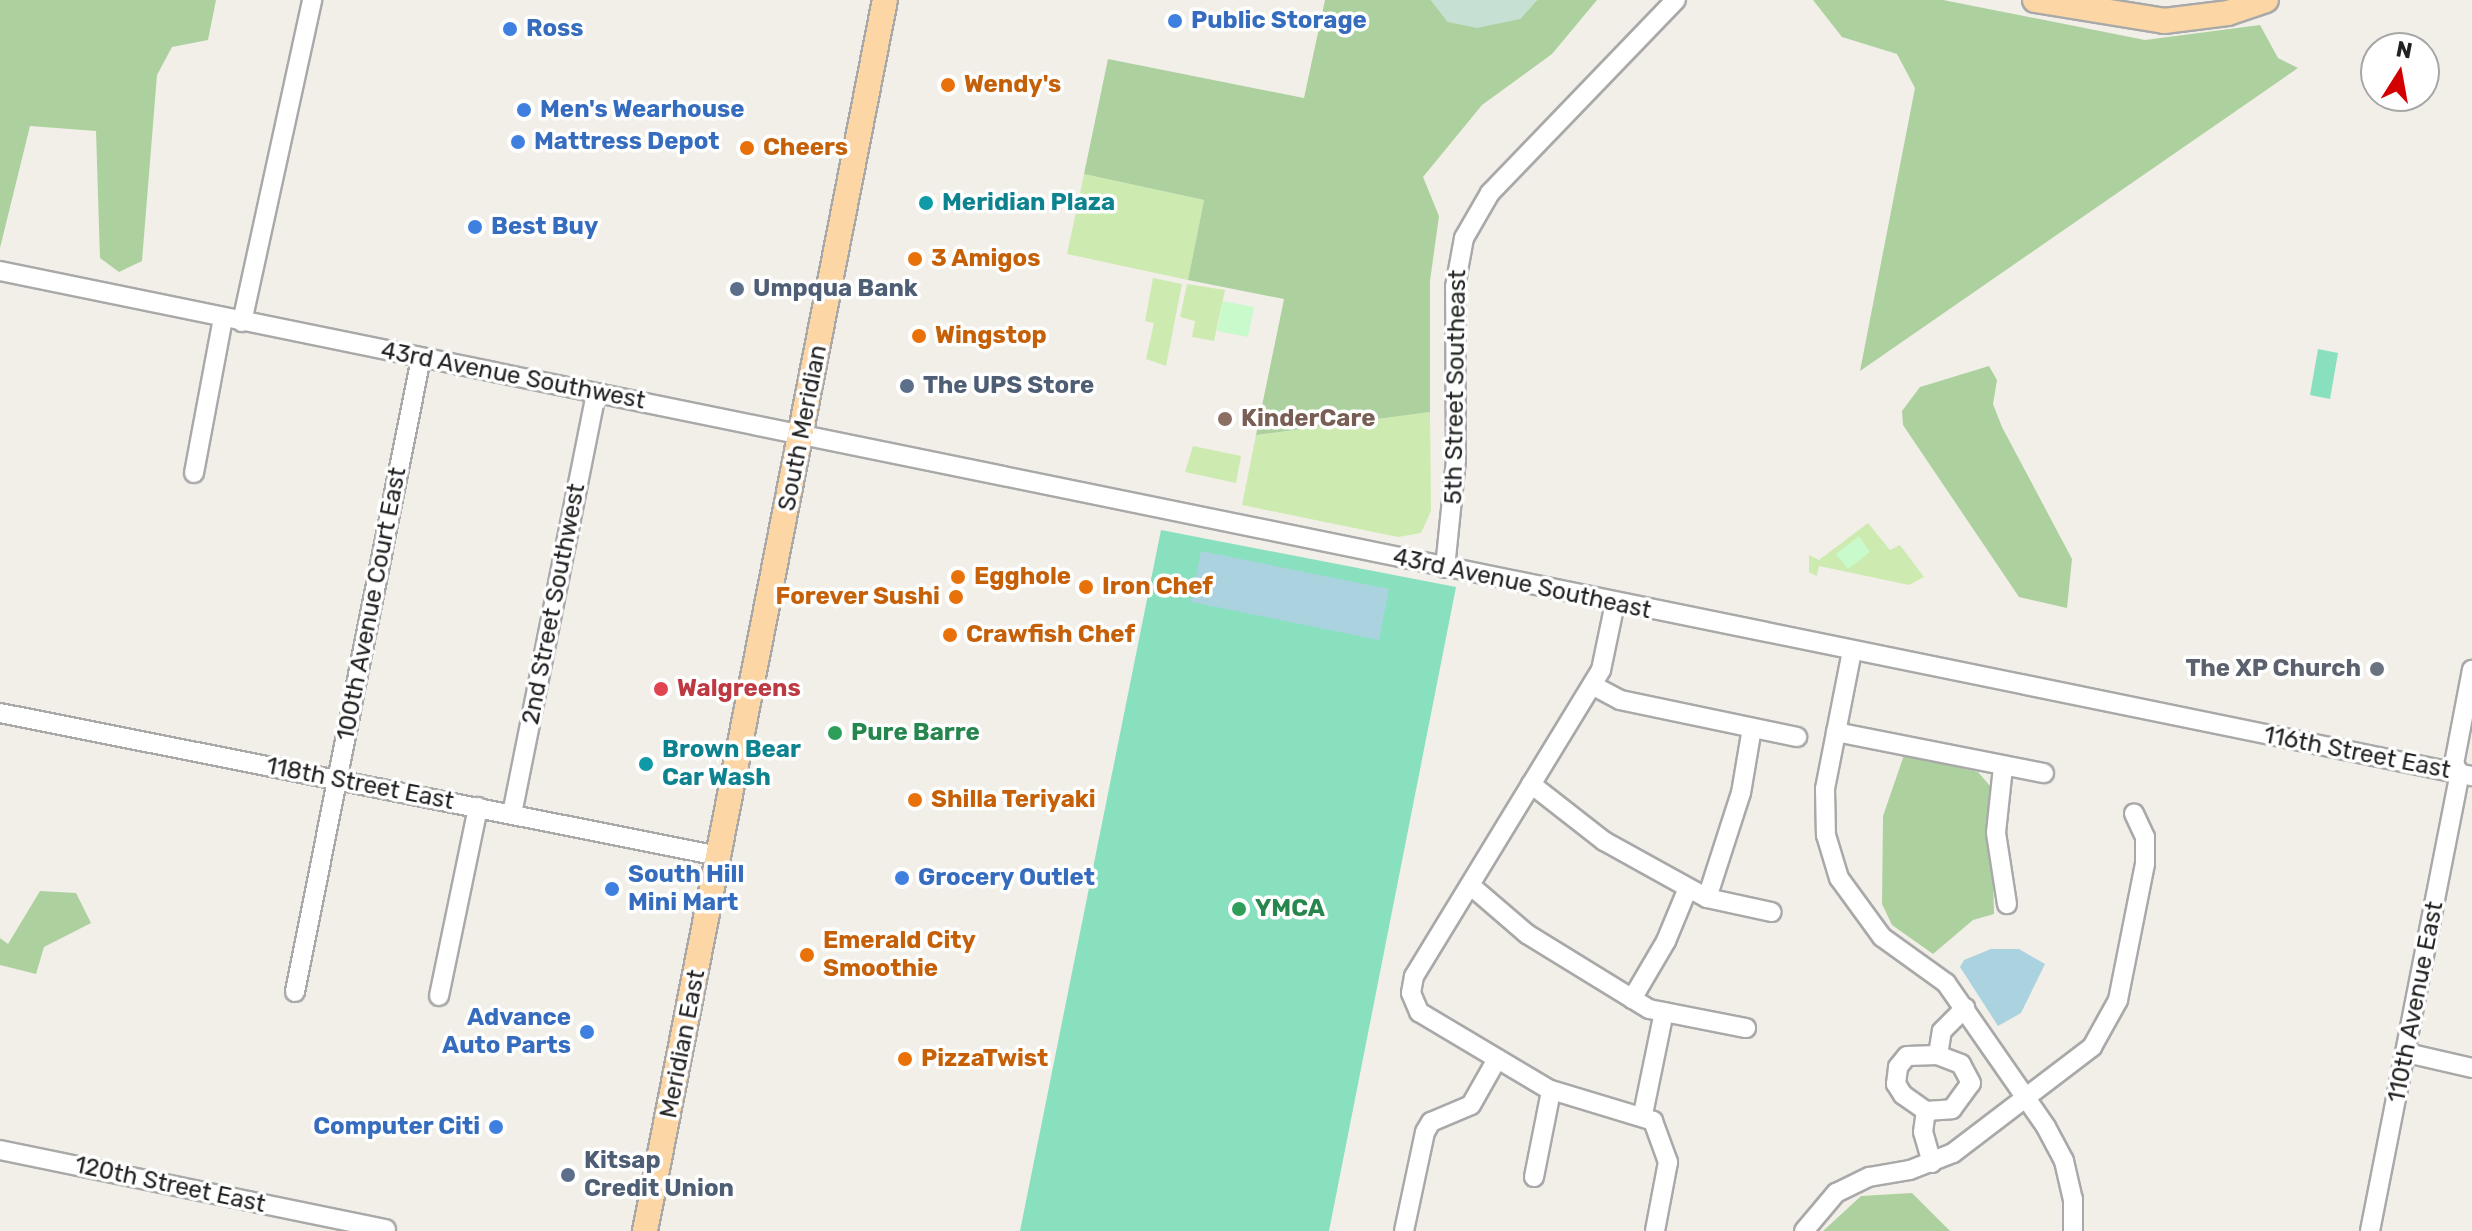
<!DOCTYPE html>
<html>
<head>
<meta charset="utf-8">
<style>
  body { margin:0 }
  #map { position:relative; width:2472px; height:1231px; overflow:hidden; background:#f2efe9; font-family:Rubik,sans-serif }
  div>[style] { position:absolute }
  [style*='--x'] { left:calc(var(--x)*1px); top:calc(var(--y)*1px); width:calc(var(--w)*1px); rotate:calc(var(--a)*1deg) }
  .grass>* { inset:0; background:#cdebb0 }
  .forest>* { inset:0; background:#add19e }
  .wetland>* { inset:0; background:#c6e0d4 }
  .park>* { inset:0; background:#c8facc }
  .pitch>* { inset:0; background:#88e0be }
  .water>* { inset:0; background:#aad3df }
  .roads { filter:drop-shadow(2px 0 #a9a9a9) drop-shadow(-2px 0 #a9a9a9) drop-shadow(0 2px #a9a9a9) drop-shadow(0 -2px #a9a9a9) }
  .minor>* { height:18px; margin:-9px; padding:0 9px; transform-origin:9px; border-radius:9px; background:#fff }
  .major>* { height:24px; margin:-12px; padding:0 12px; transform-origin:12px; border-radius:12px; background:#fcd6a4 }
  .dots>* { width:22px; height:22px; translate:-50% -50%; box-sizing:border-box; border:4px solid #fff; border-radius:50% }
  span { translate:-50% -50%; white-space:nowrap; text-align:center; line-height:1.15; -webkit-text-stroke:7px #fff; paint-order:stroke }
  .shop-label { font-size:24px; color:#366cbe; font-weight:700 }
  .left { translate:0 -50%; text-align:left }
  .right { translate:-100% -50%; text-align:right }
  .food-label { font-size:24px; color:#c56008; font-weight:700 }
  .culture-label { font-size:24px; color:#0d838f; font-weight:700 }
  .service-label { font-size:24px; color:#4e5e75; font-weight:700 }
  .street-label { font-size:24px; color:#222 }
  .education-label { font-size:24px; color:#785e54; font-weight:700 }
  .worship-label { font-size:24px; color:#5b616d; font-weight:700 }
  .health-label { font-size:24px; color:#be3a42; font-weight:700 }
  .leisure-label { font-size:24px; color:#27864d; font-weight:700 }
  .north { position:absolute; left:2360px; top:32px; width:80px; height:80px; box-sizing:border-box; background:#fff; border:2px solid #a7a7a7; border-radius:50%; rotate:11deg; font-size:22px; font-weight:700; line-height:32px; text-align:center; color:#222 }
  .north::after { content:''; display:block; margin:auto; width:28px; height:36px; background:#d40000; clip-path:polygon(50% 0,100% 100%,50% 72%,0 100%) }
</style>
</head>
<body>
<div id="map">
  <div class="grass">
    <i style="clip-path:polygon(1084px 174px,1204px 200px,1188px 280px,1067px 254px)"></i>
    <i style="clip-path:polygon(1153px 278px,1182px 284px,1166px 366px,1146px 359px,1154px 323px,1145px 321px)"></i>
    <i style="clip-path:polygon(1187px 284px,1225px 290px,1214px 341px,1192px 337px,1195px 321px,1180px 317px)"></i>
    <i style="clip-path:polygon(1430px 412px,1431px 511px,1421px 533px,1398px 537px,1242px 505px,1256px 435px)"></i>
    <i style="clip-path:polygon(1193px 446px,1241px 456px,1236px 483px,1185px 472px)"></i>
    <i style="clip-path:polygon(1868px 523px,1890px 550px,1900px 545px,1924px 577px,1909px 585px,1819px 566px,1817px 576px,1809px 572px,1809px 555px,1819px 560px)"></i>
  </div>
  <div class="forest">
    <i style="clip-path:polygon(0 0,216px 0,208px 40px,172px 47px,157px 75px,142px 261px,119px 272px,100px 258px,96px 131px,30px 126px,0 248px)"></i>
    <i style="clip-path:polygon(1325px 0,1431px 0,1448px 22px,1520px 19px,1537px 0,1597px 0,1552px 54px,1482px 105px,1423px 177px,1439px 216px,1430px 281px,1430px 412px,1256px 435px,1284px 299px,1188px 280px,1204px 200px,1084px 174px,1108px 59px,1304px 98px)"></i>
    <i style="clip-path:polygon(1813px 0,1943px 0,2145px 40px,2260px 25px,2278px 58px,2298px 68px,1860px 371px,1915px 88px,1897px 54px,1842px 37px)"></i>
    <i style="clip-path:polygon(1989px 366px,1997px 380px,1993px 404px,2002px 427px,2072px 559px,2067px 608px,2019px 597px,1903px 425px,1902px 411px,1920px 387px)"></i>
    <i style="clip-path:polygon(1904px 755px,1978px 772px,1991px 787px,1994px 914px,1973px 920px,1933px 954px,1892px 925px,1882px 904px,1883px 816px)"></i>
    <i style="clip-path:polygon(40px 891px,76px 893px,91px 923px,44px 947px,36px 974px,0 965px,0 938px,8px 944px)"></i>
    <i style="clip-path:polygon(1912px 1193px,1950px 1231px,1823px 1231px,1861px 1196px)"></i>
  </div>
  <div class="wetland">
    <i style="clip-path:polygon(1431px 0,1537px 0,1520px 19px,1477px 28px,1448px 22px)"></i>
  </div>
  <div class="park">
    <i style="clip-path:polygon(1223px 301px,1254px 307px,1248px 337px,1217px 331px)"></i>
    <i style="clip-path:polygon(1859px 536px,1870px 552px,1848px 569px,1836px 554px)"></i>
  </div>
  <div class="pitch">
    <i style="clip-path:polygon(2318px 349px,2338px 353px,2330px 399px,2310px 395px)"></i>
    <i style="clip-path:polygon(1161px 530px,1456px 587px,1329px 1231px,1020px 1231px)"></i>
  </div>
  <div class="water">
    <i style="clip-path:polygon(1201px 551px,1389px 589px,1379px 640px,1191px 602px)"></i>
    <i style="clip-path:polygon(1991px 949px,2019px 949px,2045px 964px,2021px 1013px,1998px 1026px,1960px 967px,1964px 960px)"></i>
  </div>
  <div class="roads">
    <div class="minor">
      <i style="--x:0;--y:271;--w:2523;--a:11.55"></i>
      <i style="--x:242;--y:322;--w:330;--a:-77.7"></i>
      <i style="--x:194;--y:473;--w:158;--a:-79.4"></i>
      <i style="--x:1445;--y:568;--w:109;--a:-84.2"></i>
      <i style="--x:1456;--y:460;--w:173;--a:-90.3"></i>
      <i style="--x:1455;--y:287;--w:50;--a:-79.6"></i>
      <i style="--x:1464;--y:238;--w:52;--a:-60"></i>
      <i style="--x:1490;--y:193;--w:268;--a:-46.1"></i>
      <i style="--x:1615;--y:603;--w:68;--a:101.8"></i>
      <i style="--x:1601;--y:670;--w:359;--a:121.4"></i>
      <i style="--x:1414;--y:976;--w:17;--a:100"></i>
      <i style="--x:1411;--y:993;--w:21;--a:67"></i>
      <i style="--x:1419;--y:1012;--w:150;--a:30.8"></i>
      <i style="--x:1548;--y:1089;--w:110;--a:16.9"></i>
      <i style="--x:1653;--y:1121;--w:44;--a:69.9"></i>
      <i style="--x:1668;--y:1162;--w:70;--a:100.7"></i>
      <i style="--x:1852;--y:651;--w:141;--a:101.1"></i>
      <i style="--x:1825;--y:789;--w:46;--a:88.8"></i>
      <i style="--x:1826;--y:835;--w:45;--a:73.2"></i>
      <i style="--x:1839;--y:878;--w:73;--a:53.9"></i>
      <i style="--x:1882;--y:937;--w:79;--a:35.7"></i>
      <i style="--x:1946;--y:983;--w:175;--a:55.2"></i>
      <i style="--x:2046;--y:1127;--w:38;--a:62"></i>
      <i style="--x:2064;--y:1161;--w:39;--a:77"></i>
      <i style="--x:2073;--y:1199;--w:32;--a:90"></i>
      <i style="--x:1592;--y:685;--w:32;--a:28"></i>
      <i style="--x:1620;--y:700;--w:181;--a:11.8"></i>
      <i style="--x:0;--y:713;--w:733;--a:11.25"></i>
      <i style="--x:1836;--y:732;--w:212;--a:11.2"></i>
      <i style="--x:2003;--y:767;--w:66;--a:96.1"></i>
      <i style="--x:1996;--y:833;--w:72;--a:81.2"></i>
      <i style="--x:1531;--y:784;--w:93;--a:38"></i>
      <i style="--x:1604;--y:841;--w:118;--a:29"></i>
      <i style="--x:1707;--y:898;--w:66;--a:12.3"></i>
      <i style="--x:512;--y:814;--w:429;--a:-78.7"></i>
      <i style="--x:1470;--y:885;--w:75;--a:40.7"></i>
      <i style="--x:1527;--y:934;--w:143;--a:31.6"></i>
      <i style="--x:1649;--y:1009;--w:99;--a:11.1"></i>
      <i style="--x:1707;--y:898;--w:110;--a:-72.1"></i>
      <i style="--x:1741;--y:793;--w:66;--a:-80.4"></i>
      <i style="--x:295;--y:992;--w:646;--a:-78.76"></i>
      <i style="--x:439;--y:996;--w:193;--a:-78.3"></i>
      <i style="--x:1632;--y:999;--w:67;--a:-59.6"></i>
      <i style="--x:1666;--y:941;--w:57;--a:-67.5"></i>
      <i style="--x:2407;--y:1053;--w:67;--a:13"></i>
      <i style="--x:1926;--y:1111;--w:26;--a:-4"></i>
      <i style="--x:1952;--y:1109;--w:32;--a:-54"></i>
      <i style="--x:1971;--y:1083;--w:21;--a:-118"></i>
      <i style="--x:1961;--y:1064;--w:25;--a:-159"></i>
      <i style="--x:1643;--y:1114;--w:104;--a:-78.4"></i>
      <i style="--x:0;--y:1150;--w:394;--a:11.6"></i>
      <i style="--x:1932;--y:1163;--w:32;--a:-106"></i>
      <i style="--x:1923;--y:1132;--w:21;--a:-82"></i>
      <i style="--x:1926;--y:1111;--w:28;--a:-145"></i>
      <i style="--x:1903;--y:1095;--w:13;--a:-122"></i>
      <i style="--x:1896;--y:1084;--w:17;--a:-83"></i>
      <i style="--x:1898;--y:1067;--w:14;--a:-51"></i>
      <i style="--x:1907;--y:1056;--w:31;--a:-2"></i>
      <i style="--x:1938;--y:1055;--w:24;--a:-81"></i>
      <i style="--x:1942;--y:1031;--w:33;--a:-45"></i>
      <i style="--x:1534;--y:1177;--w:88;--a:-78.8"></i>
      <i style="--x:1404;--y:1231;--w:101;--a:-78"></i>
      <i style="--x:1425;--y:1132;--w:12;--a:-59"></i>
      <i style="--x:1431;--y:1122;--w:43;--a:-23"></i>
      <i style="--x:1471;--y:1105;--w:53;--a:-60.5"></i>
      <i style="--x:1804;--y:1231;--w:50;--a:-49.9"></i>
      <i style="--x:1836;--y:1193;--w:37;--a:-26"></i>
      <i style="--x:1869;--y:1177;--w:42;--a:-9.7"></i>
      <i style="--x:1910;--y:1170;--w:46;--a:-21.6"></i>
      <i style="--x:1953;--y:1153;--w:175;--a:-37.3"></i>
      <i style="--x:2092;--y:1047;--w:54;--a:-61"></i>
      <i style="--x:2118;--y:1000;--w:139;--a:-78.8"></i>
      <i style="--x:2145;--y:864;--w:27;--a:-90"></i>
      <i style="--x:2145;--y:837;--w:26;--a:-115"></i>
      <i style="--x:2370;--y:1231;--w:466;--a:-78.9"></i>
      <i style="--x:2460;--y:774;--w:12;--a:-121"></i>
      <i style="--x:2454;--y:764;--w:96;--a:-79.2"></i>
    </div>
    <div class="major">
      <i style="--x:2035;--y:0;--w:131;--a:9.2"></i>
      <i style="--x:2164;--y:21;--w:64;--a:-7.1"></i>
      <i style="--x:2228;--y:13;--w:40;--a:-18.9"></i>
      <i style="--x:645;--y:1231;--w:1254;--a:-78.97"></i>
    </div>
  </div>
  <div class="dots">
    <i style="left:1175px;top:21px;background:#3f7fe0"></i>
    <i style="left:510px;top:29px;background:#3f7fe0"></i>
    <i style="left:948px;top:85px;background:#e8710a"></i>
    <i style="left:524px;top:110px;background:#3f7fe0"></i>
    <i style="left:518px;top:142px;background:#3f7fe0"></i>
    <i style="left:747px;top:148px;background:#e8710a"></i>
    <i style="left:926px;top:203px;background:#0f9aa8"></i>
    <i style="left:475px;top:227px;background:#3f7fe0"></i>
    <i style="left:915px;top:259px;background:#e8710a"></i>
    <i style="left:737px;top:289px;background:#5c6f8a"></i>
    <i style="left:919px;top:336px;background:#e8710a"></i>
    <i style="left:907px;top:386px;background:#5c6f8a"></i>
    <i style="left:1225px;top:419px;background:#8d6e63"></i>
    <i style="left:958px;top:577px;background:#e8710a"></i>
    <i style="left:1086px;top:587px;background:#e8710a"></i>
    <i style="left:956px;top:597px;background:#e8710a"></i>
    <i style="left:950px;top:635px;background:#e8710a"></i>
    <i style="left:2377px;top:669px;background:#6b7280"></i>
    <i style="left:661px;top:689px;background:#e0444e"></i>
    <i style="left:835px;top:733px;background:#2e9e5b"></i>
    <i style="left:646px;top:764px;background:#0f9aa8"></i>
    <i style="left:915px;top:800px;background:#e8710a"></i>
    <i style="left:902px;top:878px;background:#3f7fe0"></i>
    <i style="left:612px;top:889px;background:#3f7fe0"></i>
    <i style="left:1239px;top:909px;background:#2e9e5b"></i>
    <i style="left:807px;top:955px;background:#e8710a"></i>
    <i style="left:587px;top:1032px;background:#3f7fe0"></i>
    <i style="left:905px;top:1059px;background:#e8710a"></i>
    <i style="left:496px;top:1127px;background:#3f7fe0"></i>
    <i style="left:568px;top:1175px;background:#5c6f8a"></i>
  </div>
  <div class="shop-label">
    <span class="left" style="left:1191px;top:21px">Public Storage</span>
    <span class="left" style="left:526px;top:29px">Ross</span>
    <span class="left" style="left:540px;top:110px">Men's Wearhouse</span>
    <span class="left" style="left:534px;top:142px">Mattress Depot</span>
    <span class="left" style="left:491px;top:227px">Best Buy</span>
    <span class="left" style="left:628px;top:889px">South Hill<br>Mini Mart</span>
    <span class="left" style="left:918px;top:878px">Grocery Outlet</span>
    <span class="right" style="left:571px;top:1032px">Advance<br>Auto Parts</span>
    <span class="right" style="left:480px;top:1127px">Computer Citi</span>
  </div>
  <div class="food-label">
    <span class="left" style="left:964px;top:85px">Wendy's</span>
    <span class="left" style="left:763px;top:148px">Cheers</span>
    <span class="left" style="left:931px;top:259px">3 Amigos</span>
    <span class="left" style="left:935px;top:336px">Wingstop</span>
    <span class="left" style="left:974px;top:577px">Egghole</span>
    <span class="left" style="left:1102px;top:587px">Iron Chef</span>
    <span class="right" style="left:940px;top:597px">Forever Sushi</span>
    <span class="left" style="left:966px;top:635px">Crawfish Chef</span>
    <span class="left" style="left:931px;top:800px">Shilla Teriyaki</span>
    <span class="left" style="left:823px;top:955px">Emerald City<br>Smoothie</span>
    <span class="left" style="left:921px;top:1059px">PizzaTwist</span>
  </div>
  <div class="culture-label">
    <span class="left" style="left:942px;top:203px">Meridian Plaza</span>
    <span class="left" style="left:662px;top:764px">Brown Bear<br>Car Wash</span>
  </div>
  <div class="service-label">
    <span class="left" style="left:753px;top:289px">Umpqua Bank</span>
    <span class="left" style="left:923px;top:386px">The UPS Store</span>
    <span class="left" style="left:584px;top:1175px">Kitsap<br>Credit Union</span>
  </div>
  <div class="street-label">
    <span style="left:513px;top:376px;rotate:11deg">43rd Avenue Southwest</span>
    <span style="left:1456px;top:387px;rotate:-89deg">5th Street Southeast</span>
    <span style="left:803px;top:428px;rotate:-79deg">South Meridian</span>
    <span style="left:1522px;top:584px;rotate:12deg">43rd Avenue Southeast</span>
    <span style="left:372px;top:604px;rotate:-79deg">100th Avenue Court East</span>
    <span style="left:554px;top:604px;rotate:-79deg">2nd Street Southwest</span>
    <span style="left:2357px;top:753px;rotate:11deg">116th Street East</span>
    <span style="left:360px;top:784px;rotate:11deg">118th Street East</span>
    <span style="left:2416px;top:1002px;rotate:-79deg">110th Avenue East</span>
    <span style="left:683px;top:1044px;rotate:-79deg">Meridian East</span>
    <span style="left:170px;top:1185px;rotate:12deg">120th Street East</span>
  </div>
  <div class="education-label">
    <span class="left" style="left:1241px;top:419px">KinderCare</span>
  </div>
  <div class="worship-label">
    <span class="right" style="left:2361px;top:669px">The XP Church</span>
  </div>
  <div class="health-label">
    <span class="left" style="left:677px;top:689px">Walgreens</span>
  </div>
  <div class="leisure-label">
    <span class="left" style="left:851px;top:733px">Pure Barre</span>
    <span class="left" style="left:1255px;top:909px">YMCA</span>
  </div>
  <div class="north">N</div>
</div>
</body>
</html>
